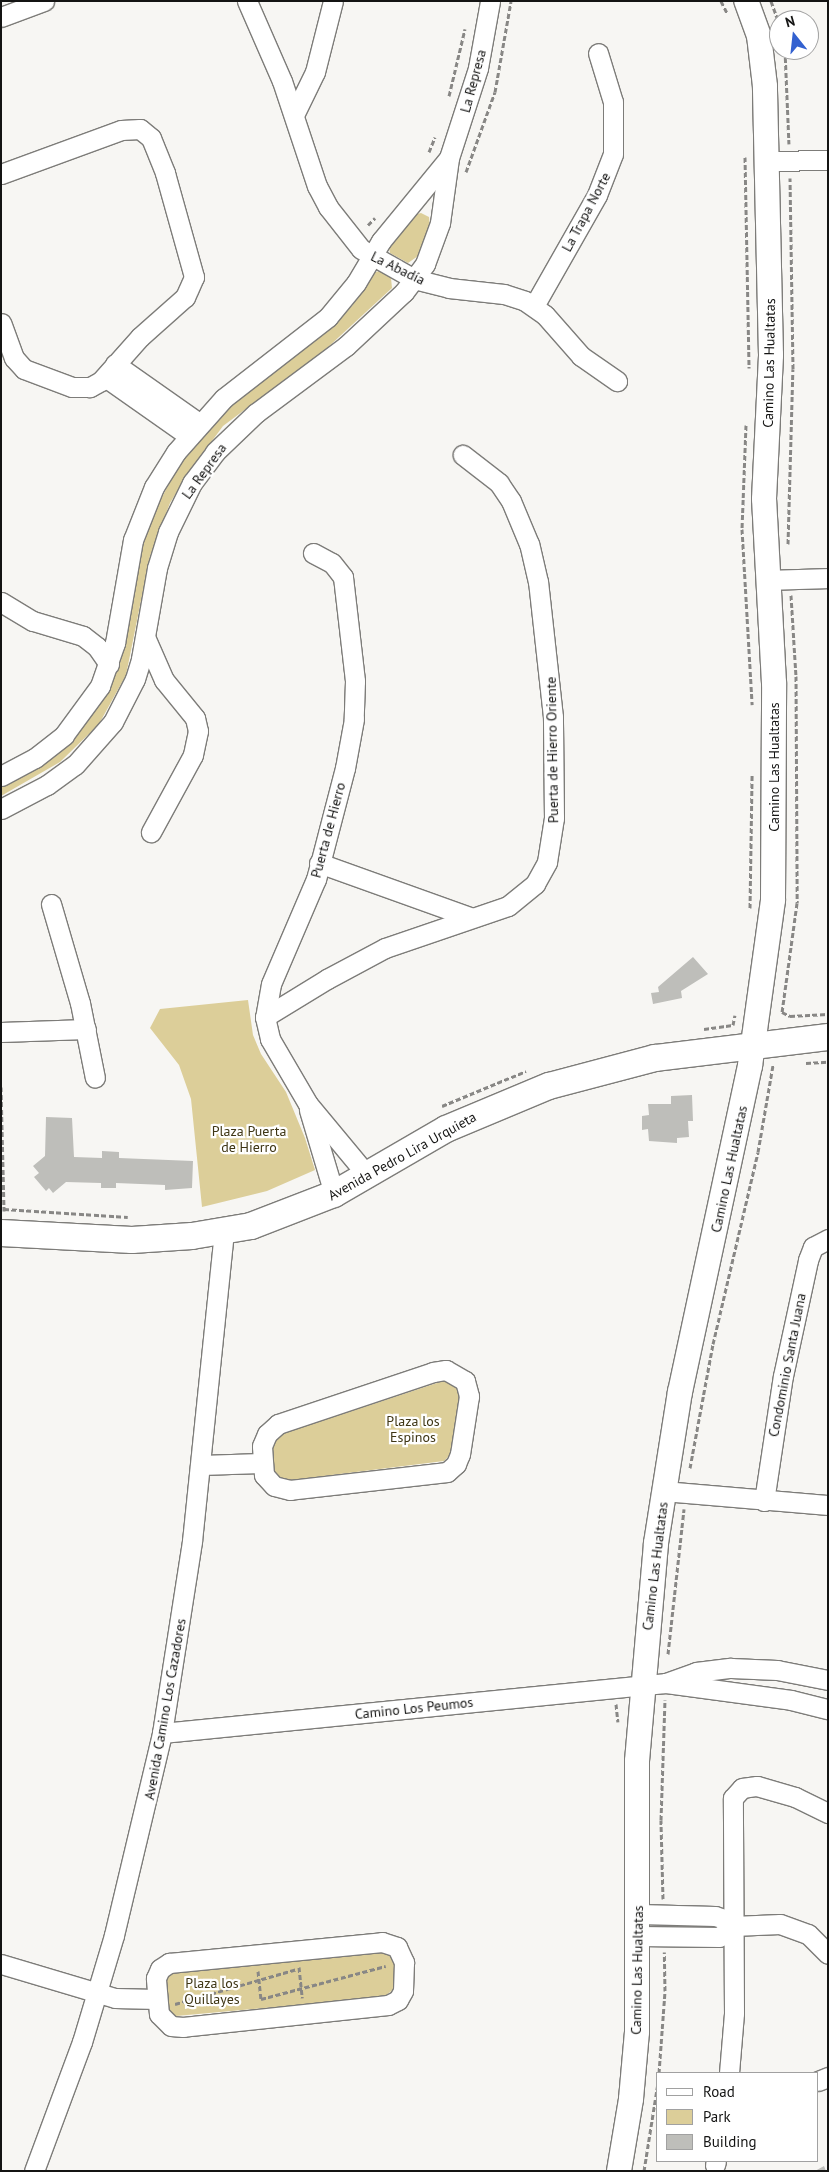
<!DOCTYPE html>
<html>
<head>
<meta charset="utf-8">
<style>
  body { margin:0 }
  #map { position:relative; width:829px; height:2172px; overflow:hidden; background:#f7f6f3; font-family:"PT Sans",sans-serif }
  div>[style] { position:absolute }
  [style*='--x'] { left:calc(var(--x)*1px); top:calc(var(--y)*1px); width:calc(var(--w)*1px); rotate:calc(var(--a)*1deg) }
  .green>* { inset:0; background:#dcce99 }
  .building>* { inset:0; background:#bebeba }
  .path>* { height:3px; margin-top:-1.5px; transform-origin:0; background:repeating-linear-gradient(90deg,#888785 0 5px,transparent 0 7.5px) }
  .roads { filter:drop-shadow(1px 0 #7d7c79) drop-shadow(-1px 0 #7d7c79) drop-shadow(0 1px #7d7c79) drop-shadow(0 -1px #7d7c79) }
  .minor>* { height:19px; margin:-9.5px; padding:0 9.5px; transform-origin:9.5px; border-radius:9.5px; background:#fff }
  .tertiary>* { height:24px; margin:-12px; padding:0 12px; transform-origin:12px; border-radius:12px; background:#fff }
  .secondary>* { height:26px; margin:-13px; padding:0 13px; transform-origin:13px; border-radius:13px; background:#fff }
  span { translate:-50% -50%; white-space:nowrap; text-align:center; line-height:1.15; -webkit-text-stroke:4.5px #fff; paint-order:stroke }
  .street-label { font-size:14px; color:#141413 }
  .park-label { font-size:14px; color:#3e3514 }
  .frame { position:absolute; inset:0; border:2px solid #141413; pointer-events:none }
  .legend { position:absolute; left:656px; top:2072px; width:162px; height:90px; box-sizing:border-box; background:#fff; border:1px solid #a1a1a1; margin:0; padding:6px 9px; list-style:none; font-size:15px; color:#141413 }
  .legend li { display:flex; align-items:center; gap:10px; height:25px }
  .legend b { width:25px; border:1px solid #a1a1a1 }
  .north { position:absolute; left:769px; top:10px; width:50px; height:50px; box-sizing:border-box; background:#fff; border:1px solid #a1a1a1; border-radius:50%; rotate:344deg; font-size:14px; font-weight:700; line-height:20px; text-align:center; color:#141413 }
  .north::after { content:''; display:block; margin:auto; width:18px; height:22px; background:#3361d0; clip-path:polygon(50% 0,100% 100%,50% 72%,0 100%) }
</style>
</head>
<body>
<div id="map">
  <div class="green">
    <i style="clip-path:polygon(421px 213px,429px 217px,430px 227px,418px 256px,408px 263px,390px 253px,389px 248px,410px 216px)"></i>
    <i style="clip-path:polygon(379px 271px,391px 278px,392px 288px,326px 349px,223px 426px,189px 472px,170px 503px,150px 556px,126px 675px,99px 724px,60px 762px,1px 796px,1px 783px,71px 739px,106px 691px,121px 660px,139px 553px,149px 522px,185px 453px,229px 407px,327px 332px,352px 306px,373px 273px)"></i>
    <i style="clip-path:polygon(248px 1000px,253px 1035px,261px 1054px,286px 1092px,305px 1138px,315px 1170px,267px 1191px,202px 1207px,191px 1099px,179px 1065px,150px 1028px,160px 1009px)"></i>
    <i style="clip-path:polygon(446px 1380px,458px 1387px,460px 1395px,450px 1455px,444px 1461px,284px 1481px,276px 1479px,270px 1469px,272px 1446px,282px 1434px)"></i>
    <i style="clip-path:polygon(385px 1950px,395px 1962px,395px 1988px,384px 1997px,176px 2016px,169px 2013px,167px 2006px,165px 1982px,172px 1972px)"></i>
  </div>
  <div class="building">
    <i style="clip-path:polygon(693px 957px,708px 974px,681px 991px,682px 998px,653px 1004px,651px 993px,659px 992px,658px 987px)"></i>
    <i style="clip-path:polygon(692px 1095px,693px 1121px,688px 1121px,689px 1137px,677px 1138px,677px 1143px,649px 1141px,648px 1129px,642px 1130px,642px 1116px,649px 1115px,648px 1104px,671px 1104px,671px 1096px)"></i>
    <i style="clip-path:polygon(46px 1117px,72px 1118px,74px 1157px,102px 1158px,102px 1151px,119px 1152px,119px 1158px,193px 1161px,192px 1188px,165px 1190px,165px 1185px,116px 1183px,116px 1188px,101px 1188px,101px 1183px,66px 1182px,53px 1193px,49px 1188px,46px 1191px,34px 1177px,39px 1173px,33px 1166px,45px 1156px)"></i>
    <i style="clip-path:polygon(824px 2166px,826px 2171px,815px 2171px)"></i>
  </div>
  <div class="path">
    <i style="--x:721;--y:1;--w:13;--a:63"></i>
    <i style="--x:771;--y:1;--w:23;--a:70"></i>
    <i style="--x:785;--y:50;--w:94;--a:87.6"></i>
    <i style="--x:449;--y:96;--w:69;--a:-76.6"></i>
    <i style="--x:429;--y:152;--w:16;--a:-68"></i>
    <i style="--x:745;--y:157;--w:211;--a:88.9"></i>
    <i style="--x:466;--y:172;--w:85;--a:-70.1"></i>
    <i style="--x:495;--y:92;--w:92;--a:-80"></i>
    <i style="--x:368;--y:225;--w:10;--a:-45"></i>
    <i style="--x:746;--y:425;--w:104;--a:92.2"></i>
    <i style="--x:742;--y:529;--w:176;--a:86.7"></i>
    <i style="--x:788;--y:544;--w:175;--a:-88.4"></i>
    <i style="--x:793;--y:369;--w:191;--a:-90.9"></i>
    <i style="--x:791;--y:595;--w:81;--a:86.5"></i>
    <i style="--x:796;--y:676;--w:227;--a:89.7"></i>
    <i style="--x:797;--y:903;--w:110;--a:97.8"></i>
    <i style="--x:782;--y:1012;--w:9;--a:27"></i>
    <i style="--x:790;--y:1016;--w:38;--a:-3"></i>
    <i style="--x:750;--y:908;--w:134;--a:-89.1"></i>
    <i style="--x:704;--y:1029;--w:29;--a:-8"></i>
    <i style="--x:733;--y:1025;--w:10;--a:-79"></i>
    <i style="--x:806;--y:1063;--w:22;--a:-3"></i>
    <i style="--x:1;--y:1087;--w:124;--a:88.6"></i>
    <i style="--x:442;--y:1106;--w:91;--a:-22.6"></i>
    <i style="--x:4;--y:1209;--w:124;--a:3.7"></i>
    <i style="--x:690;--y:1468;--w:126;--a:-79.5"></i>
    <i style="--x:713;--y:1344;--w:197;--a:-76.8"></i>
    <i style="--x:758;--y:1152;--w:88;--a:-80.2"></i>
    <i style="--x:668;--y:1654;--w:146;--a:-83.7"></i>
    <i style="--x:616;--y:1704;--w:18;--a:84"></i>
    <i style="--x:663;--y:1899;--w:79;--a:-91.5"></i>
    <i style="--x:661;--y:1820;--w:120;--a:-88.1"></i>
    <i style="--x:299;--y:1967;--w:31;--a:84"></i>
    <i style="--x:258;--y:1971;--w:28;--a:84"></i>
    <i style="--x:261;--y:1999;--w:129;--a:-14.8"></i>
    <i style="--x:175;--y:2004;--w:127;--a:-16"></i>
    <i style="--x:659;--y:2073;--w:82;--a:-85.8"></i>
    <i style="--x:665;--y:1991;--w:39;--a:-91"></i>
    <i style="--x:644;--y:2171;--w:89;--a:-81"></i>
  </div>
  <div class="roads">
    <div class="minor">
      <i style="--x:247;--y:1;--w:87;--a:66.4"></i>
      <i style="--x:282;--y:81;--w:111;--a:71.6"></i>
      <i style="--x:317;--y:186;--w:24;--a:62"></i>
      <i style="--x:328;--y:207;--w:53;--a:51.8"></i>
      <i style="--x:361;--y:249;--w:61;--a:29.5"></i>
      <i style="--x:414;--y:279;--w:36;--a:14"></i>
      <i style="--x:449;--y:288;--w:55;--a:6.2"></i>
      <i style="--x:504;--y:294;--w:22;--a:18"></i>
      <i style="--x:525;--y:301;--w:24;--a:35"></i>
      <i style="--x:545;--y:315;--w:55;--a:48.7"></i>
      <i style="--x:581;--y:356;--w:44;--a:34.8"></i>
      <i style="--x:1;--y:17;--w:46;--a:-20.4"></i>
      <i style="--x:294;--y:115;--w:48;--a:-64"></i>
      <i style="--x:315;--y:72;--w:73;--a:-75.8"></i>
      <i style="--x:767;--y:161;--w:61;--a:-0.9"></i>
      <i style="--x:1;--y:174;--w:128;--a:-20.1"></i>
      <i style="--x:121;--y:130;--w:19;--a:-3"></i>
      <i style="--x:140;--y:129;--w:14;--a:39"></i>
      <i style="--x:151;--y:138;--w:38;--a:68"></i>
      <i style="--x:165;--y:173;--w:108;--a:74.4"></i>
      <i style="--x:194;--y:277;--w:22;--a:114"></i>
      <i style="--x:185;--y:297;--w:60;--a:138.4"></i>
      <i style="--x:140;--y:337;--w:59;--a:131.6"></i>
      <i style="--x:101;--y:381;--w:13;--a:151"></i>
      <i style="--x:90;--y:387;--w:18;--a:180"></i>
      <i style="--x:72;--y:387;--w:51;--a:-159.4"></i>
      <i style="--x:24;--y:369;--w:15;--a:-132"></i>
      <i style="--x:14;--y:358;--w:37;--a:-110"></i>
      <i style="--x:534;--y:306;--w:128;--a:-60.4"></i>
      <i style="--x:597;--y:195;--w:44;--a:-68.7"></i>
      <i style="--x:613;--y:154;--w:52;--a:-90"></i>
      <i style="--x:613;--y:102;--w:51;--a:-107"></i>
      <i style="--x:115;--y:364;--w:103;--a:35.1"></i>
      <i style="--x:105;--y:377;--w:103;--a:35.1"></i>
      <i style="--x:313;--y:553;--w:21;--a:28"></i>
      <i style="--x:332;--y:563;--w:18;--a:52"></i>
      <i style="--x:343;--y:577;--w:105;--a:83.4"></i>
      <i style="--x:355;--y:681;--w:38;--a:92"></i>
      <i style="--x:354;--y:719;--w:50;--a:100.4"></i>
      <i style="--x:345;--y:768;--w:115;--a:104.6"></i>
      <i style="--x:316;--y:879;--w:114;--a:113.2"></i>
      <i style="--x:271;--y:984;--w:34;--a:100"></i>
      <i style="--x:265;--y:1017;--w:23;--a:77"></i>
      <i style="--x:270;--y:1039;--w:75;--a:59.7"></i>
      <i style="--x:308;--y:1104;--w:92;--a:50.3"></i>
      <i style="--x:767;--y:580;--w:61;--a:-1.9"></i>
      <i style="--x:1;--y:602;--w:37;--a:31"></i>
      <i style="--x:33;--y:621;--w:52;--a:16.7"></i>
      <i style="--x:83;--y:636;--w:18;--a:38"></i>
      <i style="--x:97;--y:647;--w:21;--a:55"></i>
      <i style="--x:146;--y:639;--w:45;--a:66.3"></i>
      <i style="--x:164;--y:680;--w:49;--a:50.8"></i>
      <i style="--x:195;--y:718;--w:13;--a:77"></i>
      <i style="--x:198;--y:731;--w:25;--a:102"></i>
      <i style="--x:193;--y:755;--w:88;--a:118.6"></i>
      <i style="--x:1;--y:776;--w:38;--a:-28"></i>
      <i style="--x:35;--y:758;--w:37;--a:-38"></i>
      <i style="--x:64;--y:735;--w:61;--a:-53.7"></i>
      <i style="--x:100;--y:686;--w:46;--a:-70.8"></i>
      <i style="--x:115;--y:643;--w:105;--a:-80.1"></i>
      <i style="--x:133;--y:540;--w:57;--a:-68.4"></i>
      <i style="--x:154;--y:487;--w:41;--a:-57.8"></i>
      <i style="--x:176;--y:452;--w:72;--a:-48.4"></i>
      <i style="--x:224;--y:398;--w:132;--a:-37.9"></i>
      <i style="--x:328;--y:317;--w:44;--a:-50.5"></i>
      <i style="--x:356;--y:283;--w:49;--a:-59.2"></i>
      <i style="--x:381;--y:241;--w:106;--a:-50.7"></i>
      <i style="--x:1;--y:809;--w:52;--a:-27.6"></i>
      <i style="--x:47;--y:785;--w:34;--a:-36"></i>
      <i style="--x:75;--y:765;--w:57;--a:-48.5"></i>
      <i style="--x:113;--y:722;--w:48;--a:-62.9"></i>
      <i style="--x:135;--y:679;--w:21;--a:-73"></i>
      <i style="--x:141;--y:659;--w:92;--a:-80"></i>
      <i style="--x:157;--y:568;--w:38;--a:-73"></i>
      <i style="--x:168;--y:532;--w:55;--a:-63.9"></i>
      <i style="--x:192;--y:483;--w:39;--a:-53"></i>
      <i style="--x:215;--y:452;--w:57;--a:-43.6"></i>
      <i style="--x:256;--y:413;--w:112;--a:-36.7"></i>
      <i style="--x:346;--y:346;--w:79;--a:-43"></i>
      <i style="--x:404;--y:292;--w:35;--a:-53"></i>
      <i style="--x:425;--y:264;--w:44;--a:-69.9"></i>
      <i style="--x:440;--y:223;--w:66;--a:-82.1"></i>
      <i style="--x:449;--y:158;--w:95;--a:-72.1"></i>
      <i style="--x:478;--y:68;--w:68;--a:-79.8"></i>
      <i style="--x:319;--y:863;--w:160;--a:19.7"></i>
      <i style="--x:51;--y:904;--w:103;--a:73.7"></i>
      <i style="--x:80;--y:1003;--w:76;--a:78.7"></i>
      <i style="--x:265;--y:1017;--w:73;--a:-31.5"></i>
      <i style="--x:327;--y:979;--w:66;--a:-28.1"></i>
      <i style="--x:385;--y:948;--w:130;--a:-18.9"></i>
      <i style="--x:508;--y:906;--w:35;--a:-39"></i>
      <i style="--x:535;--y:884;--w:25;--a:-61"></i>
      <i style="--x:547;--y:862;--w:45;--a:-81"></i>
      <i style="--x:554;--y:818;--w:101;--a:-90.6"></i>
      <i style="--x:553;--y:717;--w:136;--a:-96.3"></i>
      <i style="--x:538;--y:582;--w:39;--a:-103"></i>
      <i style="--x:529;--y:544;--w:47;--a:-112.7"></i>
      <i style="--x:511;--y:501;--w:22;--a:-124"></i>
      <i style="--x:499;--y:483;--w:46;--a:-142.1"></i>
      <i style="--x:1;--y:1032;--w:85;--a:-2"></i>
      <i style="--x:309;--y:1110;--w:88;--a:73.4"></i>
      <i style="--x:446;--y:1370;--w:22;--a:30"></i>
      <i style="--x:465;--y:1381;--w:16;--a:75"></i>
      <i style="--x:469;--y:1396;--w:59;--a:98.8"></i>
      <i style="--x:460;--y:1454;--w:11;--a:112"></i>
      <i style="--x:456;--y:1464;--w:12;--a:138"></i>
      <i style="--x:447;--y:1472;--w:158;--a:173.5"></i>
      <i style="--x:290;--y:1490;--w:16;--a:-166"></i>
      <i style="--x:274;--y:1486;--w:15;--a:-132"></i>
      <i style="--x:264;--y:1475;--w:29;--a:-94"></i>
      <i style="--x:262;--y:1446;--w:13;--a:-67"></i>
      <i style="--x:267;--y:1434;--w:15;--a:-42"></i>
      <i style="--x:278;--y:1424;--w:163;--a:-18.5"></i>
      <i style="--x:433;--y:1372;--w:13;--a:-9"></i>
      <i style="--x:201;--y:1465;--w:60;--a:-1.9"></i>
      <i style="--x:664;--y:1491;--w:165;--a:4.9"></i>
      <i style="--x:764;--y:1501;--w:126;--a:-81.4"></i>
      <i style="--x:783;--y:1376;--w:119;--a:-77.8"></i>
      <i style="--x:808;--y:1260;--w:14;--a:-69"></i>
      <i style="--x:813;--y:1247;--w:17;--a:-28"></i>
      <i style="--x:666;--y:1683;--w:32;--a:-20"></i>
      <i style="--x:696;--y:1672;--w:35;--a:-7"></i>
      <i style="--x:731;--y:1668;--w:46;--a:2.5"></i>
      <i style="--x:777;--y:1670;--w:52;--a:11.1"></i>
      <i style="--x:162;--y:1733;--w:506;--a:-5.67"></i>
      <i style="--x:666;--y:1683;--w:126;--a:7.7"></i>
      <i style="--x:791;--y:1700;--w:38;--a:14"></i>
      <i style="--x:639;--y:1914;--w:76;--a:1.5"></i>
      <i style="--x:715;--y:1916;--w:13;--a:18"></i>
      <i style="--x:727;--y:1920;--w:8;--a:45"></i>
      <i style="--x:639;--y:1936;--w:80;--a:0.7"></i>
      <i style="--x:719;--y:1937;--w:18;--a:-38"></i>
      <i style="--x:733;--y:1926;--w:47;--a:-2.4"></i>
      <i style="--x:780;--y:1924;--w:30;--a:20"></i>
      <i style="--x:808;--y:1934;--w:28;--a:45"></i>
      <i style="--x:382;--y:1942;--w:16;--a:18"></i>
      <i style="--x:397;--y:1947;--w:17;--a:65"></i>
      <i style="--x:404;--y:1962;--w:29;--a:92"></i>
      <i style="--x:403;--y:1991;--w:10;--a:119"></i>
      <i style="--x:398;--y:2000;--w:11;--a:153"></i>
      <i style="--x:388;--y:2005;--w:206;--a:173.9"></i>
      <i style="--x:183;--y:2027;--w:12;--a:-175"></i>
      <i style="--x:171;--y:2026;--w:17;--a:-135"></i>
      <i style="--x:159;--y:2014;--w:36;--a:-95"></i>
      <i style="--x:156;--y:1978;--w:10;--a:-66"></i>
      <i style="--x:160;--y:1969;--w:11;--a:-34"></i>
      <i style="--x:169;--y:1963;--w:214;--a:-5.6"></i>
      <i style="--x:1;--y:1964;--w:119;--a:16.6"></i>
      <i style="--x:115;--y:1998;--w:42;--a:1.4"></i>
      <i style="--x:729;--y:2073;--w:60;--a:-85.2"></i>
      <i style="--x:734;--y:2013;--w:215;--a:-90.3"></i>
      <i style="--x:733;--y:1798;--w:13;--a:-48"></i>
      <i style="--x:742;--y:1788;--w:15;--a:-8"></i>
      <i style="--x:757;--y:1786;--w:40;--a:16"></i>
      <i style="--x:795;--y:1797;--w:37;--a:26"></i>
      <i style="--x:818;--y:2081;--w:11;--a:-22"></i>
      <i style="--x:715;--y:2165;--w:4;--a:-76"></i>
      <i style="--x:34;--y:2171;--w:138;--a:-69.6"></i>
      <i style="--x:82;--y:2042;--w:112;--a:-73.3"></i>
      <i style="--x:114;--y:1935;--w:208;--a:-76.6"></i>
      <i style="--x:162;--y:1733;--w:194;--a:-81.1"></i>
      <i style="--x:192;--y:1541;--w:311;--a:-84.1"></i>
    </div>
    <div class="tertiary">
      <i style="--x:619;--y:2171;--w:73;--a:-80.5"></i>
      <i style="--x:631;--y:2099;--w:67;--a:-84.9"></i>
      <i style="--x:637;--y:2032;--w:271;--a:-90"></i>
      <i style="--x:637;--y:1761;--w:219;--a:-85"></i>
      <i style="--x:656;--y:1543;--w:153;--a:-81"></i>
      <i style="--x:680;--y:1392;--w:333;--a:-77.9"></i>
      <i style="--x:750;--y:1066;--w:168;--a:-82.1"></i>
      <i style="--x:773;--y:900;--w:217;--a:-89.7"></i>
      <i style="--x:774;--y:683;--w:184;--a:-93.1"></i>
      <i style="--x:764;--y:499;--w:144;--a:-87.2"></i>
      <i style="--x:771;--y:355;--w:269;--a:-91.3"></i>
      <i style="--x:765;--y:86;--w:50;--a:-96.8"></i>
      <i style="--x:759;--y:36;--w:37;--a:-110"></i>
    </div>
    <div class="secondary">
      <i style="--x:1;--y:1233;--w:131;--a:3.1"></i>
      <i style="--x:132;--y:1240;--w:60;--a:-3.8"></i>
      <i style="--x:192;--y:1236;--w:60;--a:-9.6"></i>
      <i style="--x:251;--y:1226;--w:89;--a:-21.1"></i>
      <i style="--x:334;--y:1194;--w:129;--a:-30.1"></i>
      <i style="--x:446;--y:1129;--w:112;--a:-22.7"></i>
      <i style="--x:549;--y:1086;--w:110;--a:-14.8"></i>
      <i style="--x:655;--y:1058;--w:174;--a:-6.9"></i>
    </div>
  </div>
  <div class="street-label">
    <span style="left:473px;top:81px;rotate:-75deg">La Represa</span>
    <span style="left:586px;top:212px;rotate:-62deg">La Trapa Norte</span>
    <span style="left:398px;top:268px;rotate:26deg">La Abadía</span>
    <span style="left:769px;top:363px;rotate:-89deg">Camino Las Hualtatas</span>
    <span style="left:204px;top:471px;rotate:-54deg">La Represa</span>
    <span style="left:552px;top:750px;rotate:-91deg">Puerta de Hierro Oriente</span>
    <span style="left:774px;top:767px;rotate:-90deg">Camino Las Hualtatas</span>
    <span style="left:328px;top:830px;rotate:-75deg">Puerta de Hierro</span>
    <span style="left:402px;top:1156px;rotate:-29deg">Avenida Pedro Lira Urquieta</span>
    <span style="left:729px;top:1169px;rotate:-78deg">Camino Las Hualtatas</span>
    <span style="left:787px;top:1365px;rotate:-79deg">Condominio Santa Juana</span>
    <span style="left:655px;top:1566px;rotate:-83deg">Camino Las Hualtatas</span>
    <span style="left:414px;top:1708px;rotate:-6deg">Camino Los Peumos</span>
    <span style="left:165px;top:1709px;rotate:-80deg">Avenida Camino Los Cazadores</span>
    <span style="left:637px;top:1970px;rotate:-89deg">Camino Las Hualtatas</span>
  </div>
  <div class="park-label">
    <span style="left:249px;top:1139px">Plaza Puerta<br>de Hierro</span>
    <span style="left:413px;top:1429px">Plaza los<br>Espinos</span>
    <span style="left:212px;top:1991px">Plaza los<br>Quillayes</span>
  </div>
  <div class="frame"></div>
  <ul class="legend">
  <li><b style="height:6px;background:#fff"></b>Road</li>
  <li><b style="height:14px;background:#dcce99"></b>Park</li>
  <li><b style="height:14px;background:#bebeba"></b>Building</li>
  </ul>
  <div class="north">N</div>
</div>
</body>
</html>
